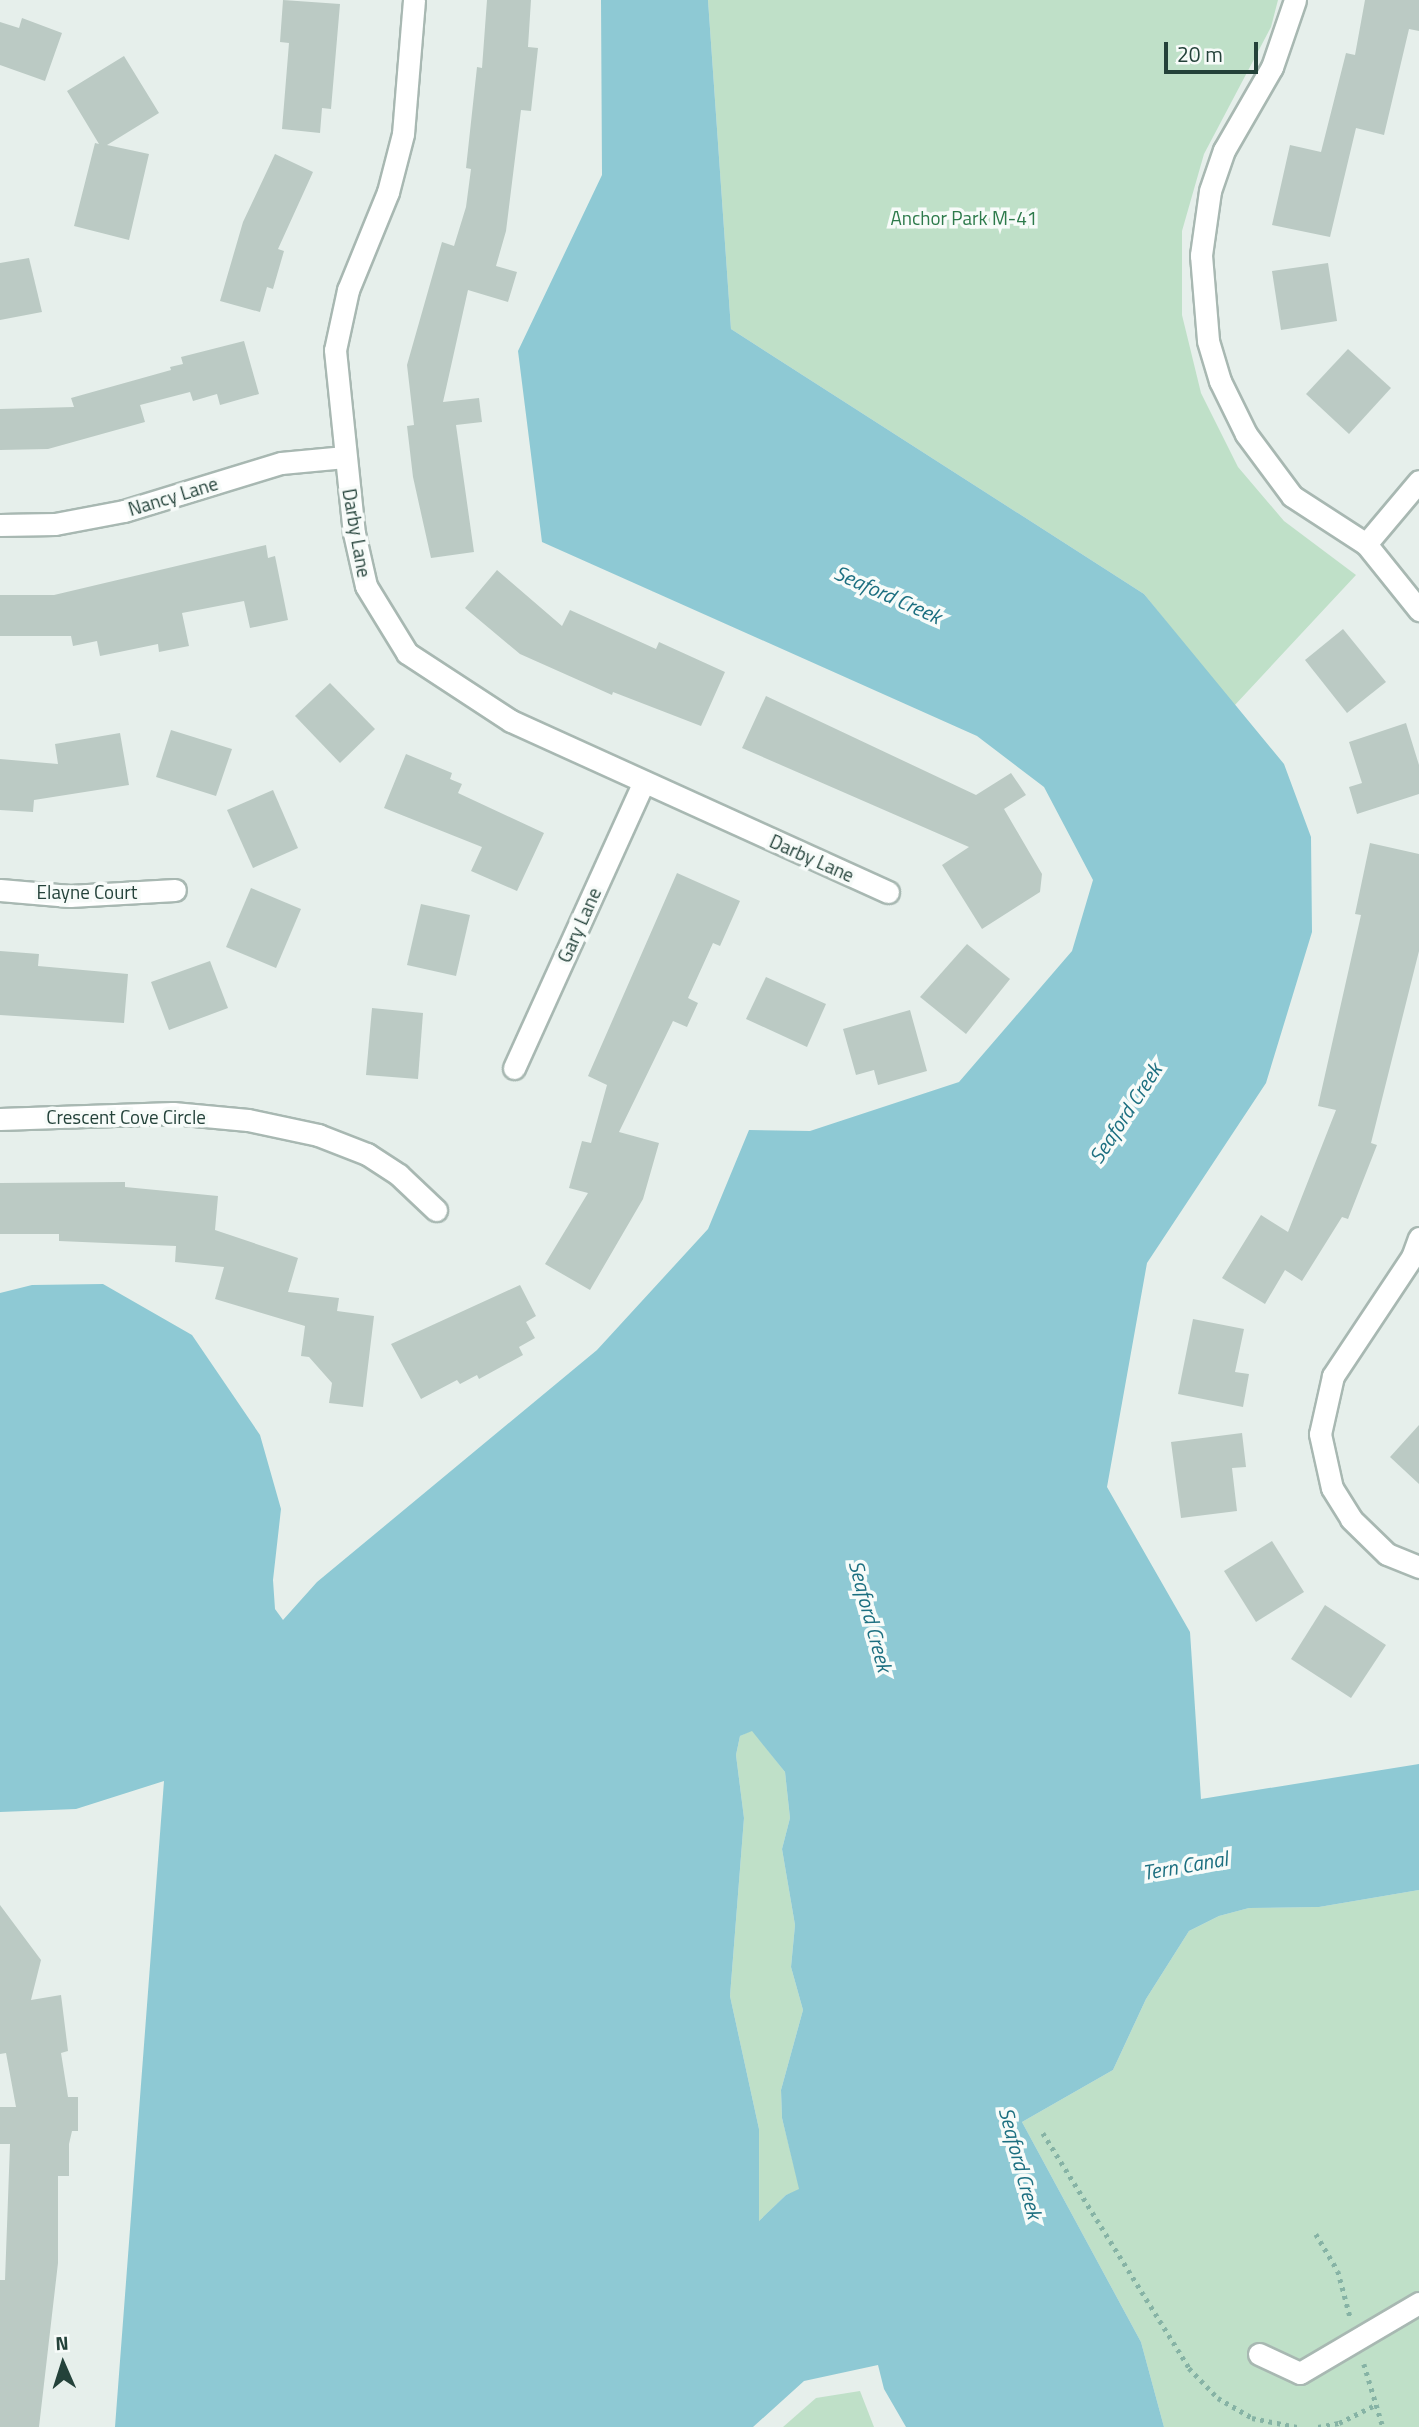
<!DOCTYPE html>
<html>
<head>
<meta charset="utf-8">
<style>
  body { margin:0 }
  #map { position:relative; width:1419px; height:2427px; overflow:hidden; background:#e6efeb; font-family:"Titillium Web",sans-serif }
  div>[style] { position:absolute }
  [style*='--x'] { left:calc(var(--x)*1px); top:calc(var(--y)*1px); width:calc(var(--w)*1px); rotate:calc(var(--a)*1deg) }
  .green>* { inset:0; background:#bfe0c8 }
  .water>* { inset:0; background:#8ec9d4 }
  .building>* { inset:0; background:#bbcac4 }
  .path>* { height:4.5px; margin-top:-2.25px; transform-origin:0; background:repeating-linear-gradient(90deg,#86b3a5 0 3.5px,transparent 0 8.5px) }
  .roads { filter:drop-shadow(2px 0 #a8b8b2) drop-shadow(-2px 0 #a8b8b2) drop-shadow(0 2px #a8b8b2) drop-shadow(0 -2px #a8b8b2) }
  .minor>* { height:21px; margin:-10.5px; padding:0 10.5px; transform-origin:10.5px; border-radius:10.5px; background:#fff }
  span { translate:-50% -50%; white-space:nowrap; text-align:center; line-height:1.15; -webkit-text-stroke:7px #f7fbf9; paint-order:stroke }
  .park-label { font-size:19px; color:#2d7a4b }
  .street-label { font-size:19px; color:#24423a }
  .water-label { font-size:21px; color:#1c6f80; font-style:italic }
  .north { position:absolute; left:28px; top:2329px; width:70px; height:70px; -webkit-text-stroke:5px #f7fbf9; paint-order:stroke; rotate:357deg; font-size:19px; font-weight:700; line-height:28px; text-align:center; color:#24423a }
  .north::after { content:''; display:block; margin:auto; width:24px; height:32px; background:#24423a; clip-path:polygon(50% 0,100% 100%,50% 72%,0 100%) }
  .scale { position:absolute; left:1164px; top:42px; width:94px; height:32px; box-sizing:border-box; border:4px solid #24423a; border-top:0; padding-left:9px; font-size:21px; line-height:24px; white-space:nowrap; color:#24423a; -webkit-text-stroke:5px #f7fbf9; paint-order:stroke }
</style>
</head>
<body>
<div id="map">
  <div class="green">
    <i style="clip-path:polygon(708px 0,1278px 0,1271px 27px,1204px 154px,1182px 231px,1182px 315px,1201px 393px,1238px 467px,1284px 521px,1356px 575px,1234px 706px,1144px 594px,731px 329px)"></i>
    <i style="clip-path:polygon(752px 1730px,785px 1772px,790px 1818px,782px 1849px,795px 1925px,791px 1967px,803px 2010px,781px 2090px,782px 2118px,800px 2190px,786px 2195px,758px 2222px,759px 2129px,730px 1996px,744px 1818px,736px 1755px,740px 1736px)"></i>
    <i style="clip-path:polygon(1419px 1890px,1419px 2427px,1164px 2427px,1141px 2342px,1022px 2122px,1113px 2070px,1146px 1999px,1189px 1931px,1219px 1916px,1249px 1908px,1319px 1907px)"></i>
    <i style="clip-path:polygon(860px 2391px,874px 2427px,783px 2427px,816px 2398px)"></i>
  </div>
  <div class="water">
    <i style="clip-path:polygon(evenodd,601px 0,708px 0,731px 329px,1144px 594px,1284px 764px,1311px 837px,1312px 932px,1266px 1083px,1147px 1263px,1107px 1487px,1190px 1632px,1201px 1799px,1419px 1764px,1419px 1890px,1319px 1907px,1249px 1908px,1219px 1916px,1189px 1931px,1146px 1999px,1113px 2070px,1022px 2122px,1141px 2342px,1164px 2427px,906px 2427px,884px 2389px,878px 2365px,804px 2381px,753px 2427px,115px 2427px,164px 1781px,76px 1809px,0 1812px,0 1293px,32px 1285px,103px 1284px,192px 1335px,260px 1435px,281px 1509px,273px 1580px,275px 1609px,283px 1620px,317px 1582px,597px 1350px,708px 1229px,749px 1130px,810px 1131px,959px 1082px,1072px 951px,1093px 880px,1044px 787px,977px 736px,542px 542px,518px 351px,602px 175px,601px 0,752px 1731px,785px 1772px,790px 1818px,782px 1849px,795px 1925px,791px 1967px,803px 2010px,781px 2090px,782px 2118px,799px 2189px,786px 2195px,759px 2221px,759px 2129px,730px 1996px,744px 1818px,736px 1755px,740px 1736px,752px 1731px)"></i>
  </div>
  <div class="building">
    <i style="clip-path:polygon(283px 0,340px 4px,331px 109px,322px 108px,320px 133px,282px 129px,289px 43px,280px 42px)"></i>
    <i style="clip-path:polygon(487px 0,531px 0,528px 47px,538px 48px,531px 111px,521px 110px,506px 231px,496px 266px,517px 272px,508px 302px,468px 290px,443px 402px,479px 398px,482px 422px,456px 425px,474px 552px,431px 558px,413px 477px,407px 426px,414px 425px,407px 365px,442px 242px,454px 246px,466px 207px,471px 169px,466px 168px,477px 67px,482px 68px)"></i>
    <i style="clip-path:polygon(1365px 0,1419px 0,1419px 31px,1409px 29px,1384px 135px,1356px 128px,1330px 237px,1272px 225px,1290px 145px,1321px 152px,1346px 53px,1355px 55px)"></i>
    <i style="clip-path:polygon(22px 18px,62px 33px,45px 81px,0 65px,0 22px,19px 28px)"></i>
    <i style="clip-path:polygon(124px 56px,159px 113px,107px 145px,149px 154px,129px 240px,74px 226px,95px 143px,99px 144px,67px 91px)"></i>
    <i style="clip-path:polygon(275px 154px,313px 172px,278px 249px,284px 251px,273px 289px,267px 287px,260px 312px,220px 301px,243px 222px)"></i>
    <i style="clip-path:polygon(29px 258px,42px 312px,0 320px,0 263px)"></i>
    <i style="clip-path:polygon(1328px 263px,1337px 321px,1281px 330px,1272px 271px)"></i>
    <i style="clip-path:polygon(244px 341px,259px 394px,220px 405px,217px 394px,193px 401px,190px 392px,140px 405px,145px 422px,48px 449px,0 450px,0 409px,74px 407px,71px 398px,171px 370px,170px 367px,183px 364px,181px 357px)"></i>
    <i style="clip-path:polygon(1348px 349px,1391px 388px,1349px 434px,1306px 394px)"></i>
    <i style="clip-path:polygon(266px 545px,268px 558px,275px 556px,288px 620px,250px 628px,244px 601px,182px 613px,189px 646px,159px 652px,158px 644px,100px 656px,97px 641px,73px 646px,71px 636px,0 636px,0 595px,54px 595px)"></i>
    <i style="clip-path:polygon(497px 570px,562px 626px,570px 610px,656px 649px,659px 642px,725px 672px,701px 726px,613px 692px,612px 695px,520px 654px,465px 608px)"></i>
    <i style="clip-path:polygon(1343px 629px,1386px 682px,1347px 713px,1305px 660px)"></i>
    <i style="clip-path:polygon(330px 683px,375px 729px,340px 763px,295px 716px)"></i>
    <i style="clip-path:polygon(766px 696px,976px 795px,1011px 773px,1026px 795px,1004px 809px,1042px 874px,1040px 892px,982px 929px,942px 865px,969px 847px,742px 748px)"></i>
    <i style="clip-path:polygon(1406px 723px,1419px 765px,1419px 794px,1357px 814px,1349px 787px,1362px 783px,1349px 742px)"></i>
    <i style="clip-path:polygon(171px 730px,232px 749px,216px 796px,156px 777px)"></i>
    <i style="clip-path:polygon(120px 733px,129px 785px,34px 800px,33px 812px,0 810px,0 759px,58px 764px,55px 744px)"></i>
    <i style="clip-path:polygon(406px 754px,452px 773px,450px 779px,462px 784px,458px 793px,544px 833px,517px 891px,471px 871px,482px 847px,384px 808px)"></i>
    <i style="clip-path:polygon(273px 790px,298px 848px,253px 868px,227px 810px)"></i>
    <i style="clip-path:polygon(1370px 843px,1419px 854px,1419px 951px,1371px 1143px,1377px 1145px,1348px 1219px,1342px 1217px,1302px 1281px,1285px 1270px,1265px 1304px,1222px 1278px,1261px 1215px,1288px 1232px,1336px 1110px,1318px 1106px,1361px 915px,1355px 914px)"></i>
    <i style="clip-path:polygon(677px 873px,740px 901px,720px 946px,713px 943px,688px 998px,698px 1003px,687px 1027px,673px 1021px,619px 1132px,659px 1143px,643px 1199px,590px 1290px,545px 1264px,588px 1193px,569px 1188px,582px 1141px,591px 1143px,607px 1085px,588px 1076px)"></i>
    <i style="clip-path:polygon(251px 888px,301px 909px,276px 968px,226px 947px)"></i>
    <i style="clip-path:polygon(421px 904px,470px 915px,456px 976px,407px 965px)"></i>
    <i style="clip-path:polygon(967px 944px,1010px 979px,966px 1034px,920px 997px)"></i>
    <i style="clip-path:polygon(0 951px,39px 954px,38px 966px,128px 974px,124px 1023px,0 1015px)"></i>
    <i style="clip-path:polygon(210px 961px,228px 1008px,169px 1030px,151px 982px)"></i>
    <i style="clip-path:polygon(766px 977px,826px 1004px,807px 1047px,746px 1019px)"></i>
    <i style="clip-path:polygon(372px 1008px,423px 1013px,418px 1079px,366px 1075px)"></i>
    <i style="clip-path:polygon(910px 1010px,927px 1071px,878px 1085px,874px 1070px,856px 1075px,843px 1029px)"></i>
    <i style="clip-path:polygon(125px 1182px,125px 1187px,218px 1196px,215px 1230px,298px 1258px,288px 1292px,339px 1298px,337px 1311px,374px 1316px,363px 1407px,329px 1403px,332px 1383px,309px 1357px,301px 1356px,305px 1326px,215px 1299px,224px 1267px,175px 1262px,176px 1246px,59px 1241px,59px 1234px,0 1234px,0 1183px)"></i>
    <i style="clip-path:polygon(520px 1285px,536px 1316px,526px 1322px,535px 1338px,519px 1347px,523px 1355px,479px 1379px,477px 1375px,460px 1384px,457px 1380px,421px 1399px,391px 1344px)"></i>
    <i style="clip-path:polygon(1193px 1319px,1244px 1329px,1235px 1372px,1249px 1374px,1243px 1407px,1178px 1394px)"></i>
    <i style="clip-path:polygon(1419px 1425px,1419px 1484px,1390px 1457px)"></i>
    <i style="clip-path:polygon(1242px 1433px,1246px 1467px,1232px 1468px,1237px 1511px,1181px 1518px,1171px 1442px)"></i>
    <i style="clip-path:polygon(1272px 1541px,1304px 1592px,1256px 1622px,1224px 1571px)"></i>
    <i style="clip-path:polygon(1325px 1605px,1386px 1645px,1351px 1698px,1291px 1659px)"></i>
    <i style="clip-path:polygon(0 1905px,41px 1960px,31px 2000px,61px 1995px,68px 2051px,61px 2053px,68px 2097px,78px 2097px,78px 2131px,72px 2131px,69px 2144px,69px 2176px,58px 2176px,58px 2263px,39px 2427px,0 2427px,0 2280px,5px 2280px,10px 2144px,0 2144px,0 2107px,16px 2107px,6px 2053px,0 2054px)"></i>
  </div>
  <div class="path">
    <i style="--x:1043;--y:2133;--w:277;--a:58.1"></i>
    <i style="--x:1189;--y:2368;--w:42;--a:46"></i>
    <i style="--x:1218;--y:2398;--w:39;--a:30"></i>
    <i style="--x:1252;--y:2418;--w:46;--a:11.3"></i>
    <i style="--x:1316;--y:2234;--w:43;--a:59.3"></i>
    <i style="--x:1338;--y:2271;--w:47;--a:75.1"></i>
    <i style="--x:1364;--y:2364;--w:66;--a:73.2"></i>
    <i style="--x:1318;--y:2427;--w:21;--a:-11"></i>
    <i style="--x:1339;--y:2423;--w:42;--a:-26.6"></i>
  </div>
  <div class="roads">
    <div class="minor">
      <i style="--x:414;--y:0;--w:134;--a:94.7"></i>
      <i style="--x:403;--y:134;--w:60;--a:104.5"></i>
      <i style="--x:388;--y:192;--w:106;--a:112.2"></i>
      <i style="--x:348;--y:290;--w:61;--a:102.2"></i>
      <i style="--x:335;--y:350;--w:184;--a:84.1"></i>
      <i style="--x:354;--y:533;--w:54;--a:77.2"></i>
      <i style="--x:366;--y:586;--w:79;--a:58.5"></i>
      <i style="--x:407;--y:653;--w:124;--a:33.2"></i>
      <i style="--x:511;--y:721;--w:414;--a:24.4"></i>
      <i style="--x:1295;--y:0;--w:71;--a:108.9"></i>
      <i style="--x:1272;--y:67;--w:96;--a:120"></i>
      <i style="--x:1224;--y:150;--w:43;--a:108.9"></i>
      <i style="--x:1210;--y:191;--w:65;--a:98"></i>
      <i style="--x:1201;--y:255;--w:86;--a:85.3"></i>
      <i style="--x:1208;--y:341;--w:42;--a:73.3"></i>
      <i style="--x:1220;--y:381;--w:59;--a:63.9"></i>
      <i style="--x:1246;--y:434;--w:77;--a:53.4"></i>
      <i style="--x:1292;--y:496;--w:88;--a:33"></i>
      <i style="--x:1366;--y:544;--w:85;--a:51.2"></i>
      <i style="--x:0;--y:525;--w:55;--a:-1"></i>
      <i style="--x:55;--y:524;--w:70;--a:-10.7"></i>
      <i style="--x:124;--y:511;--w:164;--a:-17"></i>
      <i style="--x:281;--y:463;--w:64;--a:-5.4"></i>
      <i style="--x:1366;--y:544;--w:82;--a:-49.9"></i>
      <i style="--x:0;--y:890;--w:70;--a:4.9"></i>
      <i style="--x:70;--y:896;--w:105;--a:-3.3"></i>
      <i style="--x:514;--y:1068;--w:314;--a:-65.6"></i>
      <i style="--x:0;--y:1119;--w:173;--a:-2"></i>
      <i style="--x:173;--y:1113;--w:75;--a:5.3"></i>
      <i style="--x:248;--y:1120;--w:72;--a:12.1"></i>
      <i style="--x:318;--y:1135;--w:53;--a:21.2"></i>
      <i style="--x:367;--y:1154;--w:38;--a:33"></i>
      <i style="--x:399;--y:1175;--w:51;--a:43.4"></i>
      <i style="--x:1419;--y:1238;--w:20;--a:110"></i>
      <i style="--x:1412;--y:1257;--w:143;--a:123.6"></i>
      <i style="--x:1333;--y:1376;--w:59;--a:102.6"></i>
      <i style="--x:1320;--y:1434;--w:55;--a:77.5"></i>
      <i style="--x:1332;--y:1488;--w:36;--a:58"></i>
      <i style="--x:1351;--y:1519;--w:50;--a:44.2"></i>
      <i style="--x:1387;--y:1554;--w:35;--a:22"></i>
      <i style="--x:1259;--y:2354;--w:45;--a:24.9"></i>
      <i style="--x:1300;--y:2373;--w:138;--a:-30.5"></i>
    </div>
  </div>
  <div class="park-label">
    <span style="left:964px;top:218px">Anchor Park M-41</span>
  </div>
  <div class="street-label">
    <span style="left:173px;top:496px;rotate:-17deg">Nancy Lane</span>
    <span style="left:357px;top:533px;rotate:80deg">Darby Lane</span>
    <span style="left:812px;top:858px;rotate:24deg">Darby Lane</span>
    <span style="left:87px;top:892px">Elayne Court</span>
    <span style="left:579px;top:925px;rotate:-66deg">Gary Lane</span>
    <span style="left:126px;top:1117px">Crescent Cove Circle</span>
  </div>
  <div class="water-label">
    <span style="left:888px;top:594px;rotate:24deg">Seaford Creek</span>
    <span style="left:1125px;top:1113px;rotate:-57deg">Seaford Creek</span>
    <span style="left:871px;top:1616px;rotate:75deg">Seaford Creek</span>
    <span style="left:1185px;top:1865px;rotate:-10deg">Tern Canal</span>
    <span style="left:1021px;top:2163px;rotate:75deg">Seaford Creek</span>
  </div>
  <div class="north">N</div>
  <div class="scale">20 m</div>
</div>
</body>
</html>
